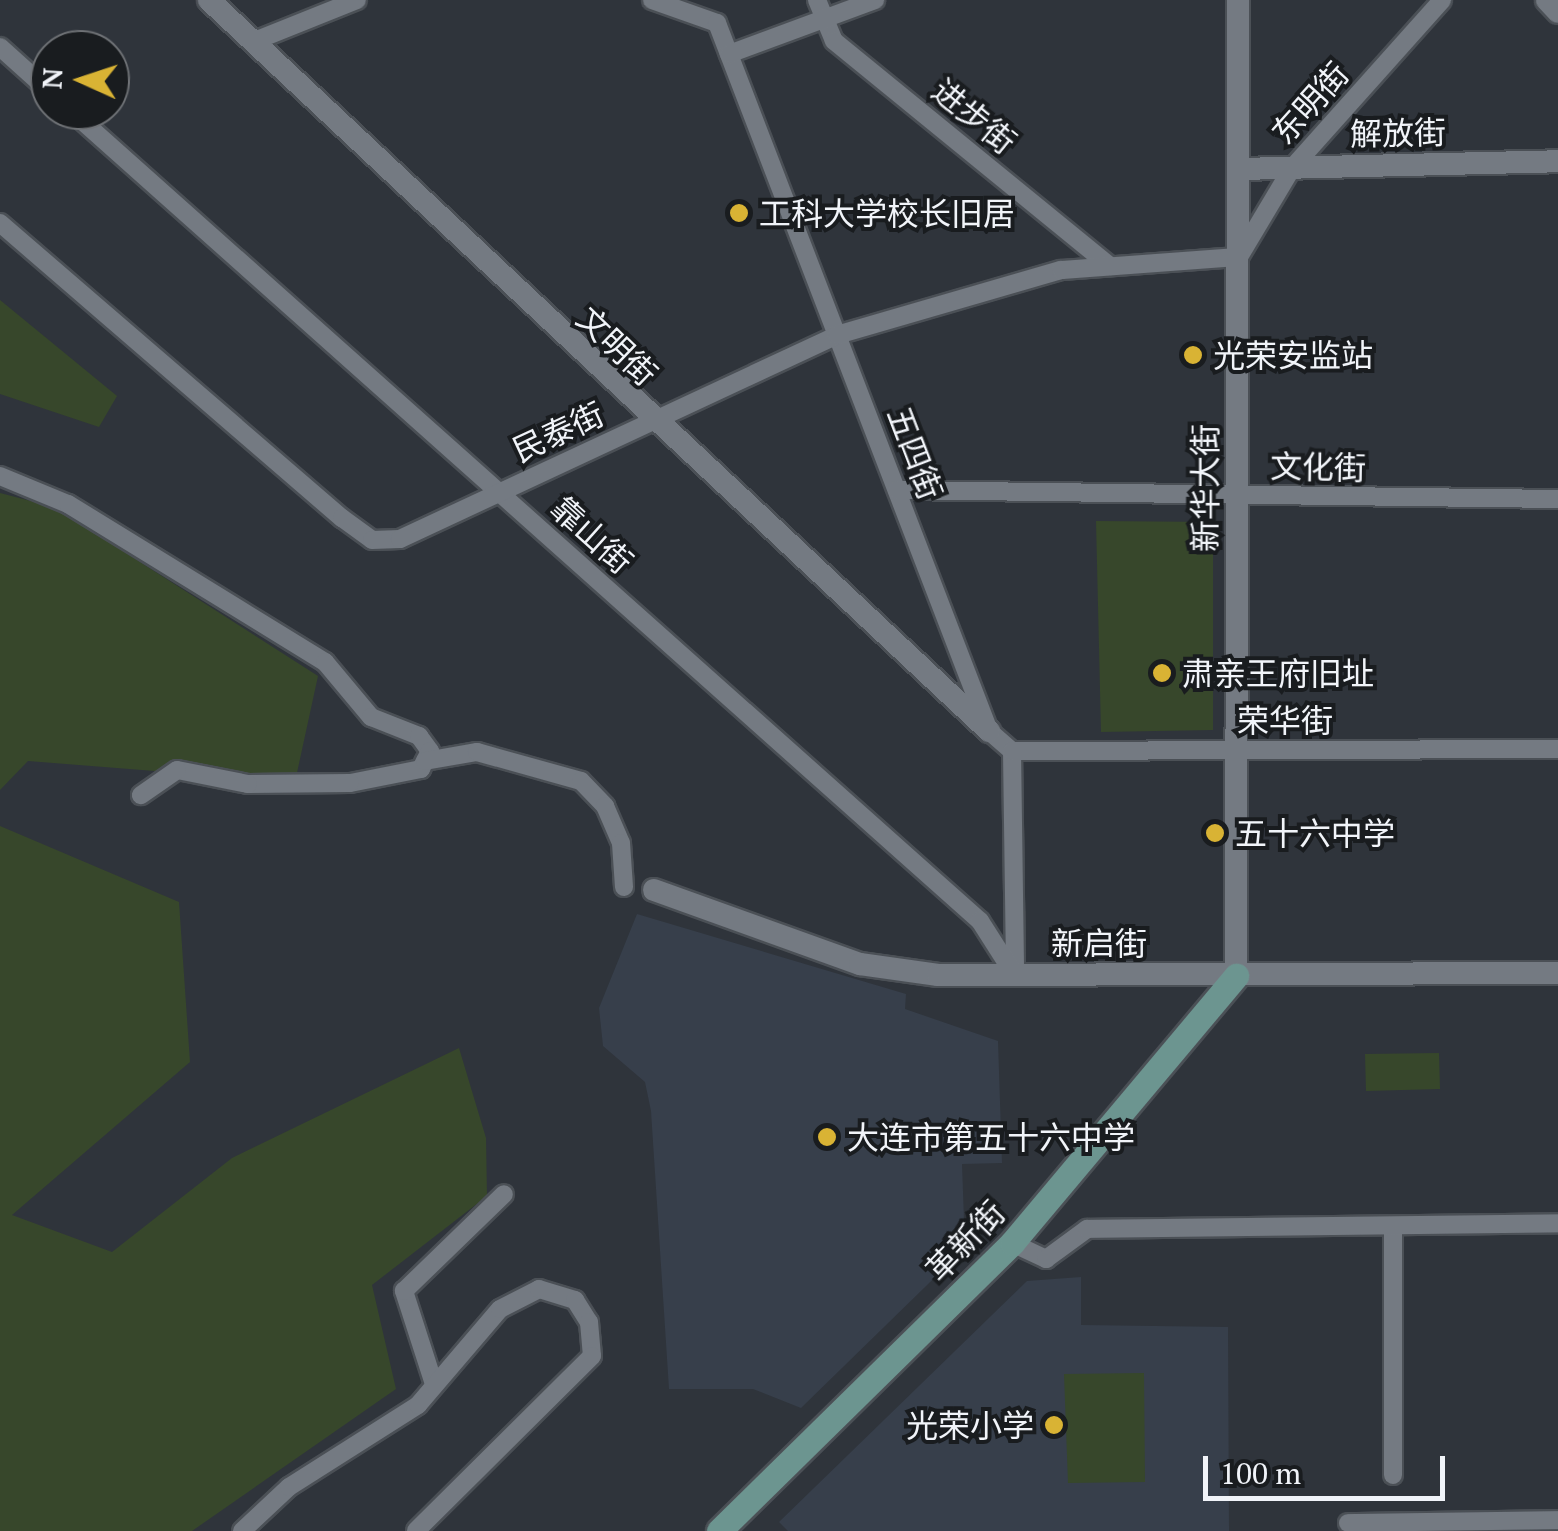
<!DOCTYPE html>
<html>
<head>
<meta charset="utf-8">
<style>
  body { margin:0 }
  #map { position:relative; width:1558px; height:1531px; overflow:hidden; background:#2f343b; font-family:"PT Serif","Noto Sans SC",serif }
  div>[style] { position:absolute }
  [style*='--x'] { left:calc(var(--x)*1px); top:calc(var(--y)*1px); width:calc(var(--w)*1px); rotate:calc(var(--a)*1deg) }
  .built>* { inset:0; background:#373f4b }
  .green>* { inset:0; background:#37472b }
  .roads { filter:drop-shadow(2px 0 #4b5056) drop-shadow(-2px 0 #4b5056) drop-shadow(0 2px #4b5056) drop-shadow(0 -2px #4b5056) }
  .minor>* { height:18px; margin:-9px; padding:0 9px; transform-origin:9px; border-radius:9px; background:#747a82 }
  .tertiary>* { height:22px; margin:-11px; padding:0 11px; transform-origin:11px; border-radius:11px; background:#747a82 }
  .secondary>* { height:25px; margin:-12.5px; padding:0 12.5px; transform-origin:12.5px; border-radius:12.5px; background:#6c9590 }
  .dots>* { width:28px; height:28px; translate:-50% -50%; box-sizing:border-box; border:5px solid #191c1f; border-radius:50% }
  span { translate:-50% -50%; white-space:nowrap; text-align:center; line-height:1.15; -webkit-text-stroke:8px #191c1f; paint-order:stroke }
  .street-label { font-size:32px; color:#f1f4f9 }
  .poi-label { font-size:32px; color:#f1f4f9 }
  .left { translate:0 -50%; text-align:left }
  .right { translate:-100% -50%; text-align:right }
  .north { position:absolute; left:30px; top:30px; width:100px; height:100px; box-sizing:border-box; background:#191c1f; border:2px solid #6f7276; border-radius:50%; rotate:273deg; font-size:28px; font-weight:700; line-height:40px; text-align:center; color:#f1f4f9 }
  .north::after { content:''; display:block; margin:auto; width:35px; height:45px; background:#d9b334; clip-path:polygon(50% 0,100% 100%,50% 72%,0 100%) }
  .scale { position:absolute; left:1203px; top:1456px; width:242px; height:45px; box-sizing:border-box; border:5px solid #f1f4f9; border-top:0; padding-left:12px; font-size:30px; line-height:35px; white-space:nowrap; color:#f1f4f9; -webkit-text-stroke:8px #191c1f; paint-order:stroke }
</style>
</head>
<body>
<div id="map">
  <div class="built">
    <i style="clip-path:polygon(637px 914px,906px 994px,905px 1009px,998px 1041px,1002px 1163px,962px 1164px,965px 1248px,801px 1408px,753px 1389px,669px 1389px,651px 1111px,645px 1082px,603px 1046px,599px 1008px)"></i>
    <i style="clip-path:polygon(1081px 1277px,1081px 1325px,1228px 1327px,1229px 1531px,788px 1531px,779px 1522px,1027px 1281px)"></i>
  </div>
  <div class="green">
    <i style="clip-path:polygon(0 300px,117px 396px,99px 427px,0 394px)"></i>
    <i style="clip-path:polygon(0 493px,54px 507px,318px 676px,295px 782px,28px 761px,0 790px)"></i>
    <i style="clip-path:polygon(1096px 521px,1213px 522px,1213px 730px,1101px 732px)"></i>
    <i style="clip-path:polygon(0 826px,179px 902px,190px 1062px,12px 1215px,112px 1252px,232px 1158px,459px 1048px,486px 1138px,487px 1196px,372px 1285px,396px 1389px,192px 1531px,0 1531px)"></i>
    <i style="clip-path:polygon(1439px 1053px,1440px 1089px,1366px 1091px,1365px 1054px)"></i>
    <i style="clip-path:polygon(1144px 1373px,1145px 1482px,1068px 1483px,1064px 1374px)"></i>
  </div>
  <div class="roads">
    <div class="minor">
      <i style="--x:652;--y:0;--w:69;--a:19.5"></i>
      <i style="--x:717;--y:23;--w:758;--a:68.98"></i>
      <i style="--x:989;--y:731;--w:30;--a:41"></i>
      <i style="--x:1012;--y:751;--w:222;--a:89.2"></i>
      <i style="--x:817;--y:0;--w:44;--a:67.5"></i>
      <i style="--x:834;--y:41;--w:356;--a:39.2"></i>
      <i style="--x:252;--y:42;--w:113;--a:-21.8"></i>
      <i style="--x:0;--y:47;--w:67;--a:42"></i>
      <i style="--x:729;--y:54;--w:156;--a:-20.3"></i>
      <i style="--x:70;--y:110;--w:1219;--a:41.71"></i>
      <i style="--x:980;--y:921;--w:65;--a:57.5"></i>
      <i style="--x:0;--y:223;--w:452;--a:40.8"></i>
      <i style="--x:342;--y:518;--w:37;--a:36"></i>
      <i style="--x:372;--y:540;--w:28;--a:-2"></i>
      <i style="--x:400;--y:539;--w:482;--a:-25"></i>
      <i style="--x:837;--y:335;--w:233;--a:-16.2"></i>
      <i style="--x:1061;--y:270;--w:178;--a:-4.2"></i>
      <i style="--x:1239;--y:257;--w:104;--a:-59.2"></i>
      <i style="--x:1292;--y:168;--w:225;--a:-48.2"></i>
      <i style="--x:0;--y:476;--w:74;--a:22.4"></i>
      <i style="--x:68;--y:504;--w:302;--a:31.6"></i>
      <i style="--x:325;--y:662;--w:72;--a:50.1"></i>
      <i style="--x:371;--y:717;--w:52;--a:21.6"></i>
      <i style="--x:419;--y:736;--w:19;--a:54"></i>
      <i style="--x:430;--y:751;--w:20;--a:117"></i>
      <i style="--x:421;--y:769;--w:72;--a:168.8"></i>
      <i style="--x:350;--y:783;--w:102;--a:179.4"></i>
      <i style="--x:248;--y:784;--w:72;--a:-168.8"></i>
      <i style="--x:177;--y:770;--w:44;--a:145.2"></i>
      <i style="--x:897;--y:490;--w:661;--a:0.78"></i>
      <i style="--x:1012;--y:751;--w:546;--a:-0.21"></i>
      <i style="--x:425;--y:761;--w:53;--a:-9.8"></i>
      <i style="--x:477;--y:752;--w:108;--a:15.6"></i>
      <i style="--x:581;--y:781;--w:35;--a:46"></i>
      <i style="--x:605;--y:806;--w:40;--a:66.6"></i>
      <i style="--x:621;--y:843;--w:44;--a:86.1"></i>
      <i style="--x:1393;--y:1226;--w:249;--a:90"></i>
      <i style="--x:1012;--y:1243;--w:38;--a:25"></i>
      <i style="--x:1046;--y:1259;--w:51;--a:-36.2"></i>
      <i style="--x:1087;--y:1229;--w:471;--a:-0.7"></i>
      <i style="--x:433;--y:1381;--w:95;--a:-107.9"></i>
      <i style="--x:404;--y:1291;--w:139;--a:-44.1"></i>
      <i style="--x:1348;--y:1523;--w:210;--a:-0.8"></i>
      <i style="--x:242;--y:1531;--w:64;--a:-43.1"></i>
      <i style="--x:289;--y:1487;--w:153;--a:-32.4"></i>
      <i style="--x:418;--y:1405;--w:126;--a:-49.5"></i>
      <i style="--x:500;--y:1309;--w:44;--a:-27.1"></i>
      <i style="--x:539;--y:1289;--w:38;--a:17"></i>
      <i style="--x:575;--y:1300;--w:26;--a:58"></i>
      <i style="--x:589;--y:1322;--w:34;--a:85"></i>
      <i style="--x:592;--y:1356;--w:248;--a:135.2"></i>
    </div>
    <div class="tertiary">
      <i style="--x:209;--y:0;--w:1069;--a:43.14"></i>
      <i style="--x:1547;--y:0;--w:16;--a:47"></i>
      <i style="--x:1240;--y:169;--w:318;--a:-1.4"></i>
      <i style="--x:654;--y:890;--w:219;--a:19.8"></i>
      <i style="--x:860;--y:964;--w:79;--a:8"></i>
      <i style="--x:938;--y:975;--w:620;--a:-0.18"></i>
      <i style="--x:1236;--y:976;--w:976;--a:-89.88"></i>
    </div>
    <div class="secondary">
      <i style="--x:719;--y:1531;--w:411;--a:-44.5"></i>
      <i style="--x:1012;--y:1243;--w:349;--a:-50"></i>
    </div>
  </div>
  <div class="dots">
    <i style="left:739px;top:213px;background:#d9b334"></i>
    <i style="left:1193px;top:355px;background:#d9b334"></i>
    <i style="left:1162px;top:673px;background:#d9b334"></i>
    <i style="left:1215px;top:833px;background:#d9b334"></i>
    <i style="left:827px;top:1137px;background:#d9b334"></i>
    <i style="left:1054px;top:1425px;background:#d9b334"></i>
  </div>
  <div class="street-label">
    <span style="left:1310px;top:103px;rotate:-48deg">东明街</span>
    <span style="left:974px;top:116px;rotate:39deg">进步街</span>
    <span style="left:1398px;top:133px;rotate:-1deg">解放街</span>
    <span style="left:617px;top:346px;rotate:44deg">文明街</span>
    <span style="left:558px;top:432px;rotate:-25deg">民泰街</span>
    <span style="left:915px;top:453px;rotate:69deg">五四街</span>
    <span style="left:1318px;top:467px;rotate:1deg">文化街</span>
    <span style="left:1205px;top:488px;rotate:-90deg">新华大街</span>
    <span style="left:592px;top:535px;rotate:42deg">靠山街</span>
    <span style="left:1285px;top:720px">荣华街</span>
    <span style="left:1099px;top:943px">新启街</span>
    <span style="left:965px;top:1241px;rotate:-46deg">革新街</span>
  </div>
  <div class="poi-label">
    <span class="left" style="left:759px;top:213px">工科大学校长旧居</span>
    <span class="left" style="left:1213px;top:355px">光荣安监站</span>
    <span class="left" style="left:1182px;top:673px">肃亲王府旧址</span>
    <span class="left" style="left:1235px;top:833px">五十六中学</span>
    <span class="left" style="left:847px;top:1137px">大连市第五十六中学</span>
    <span class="right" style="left:1034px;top:1425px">光荣小学</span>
  </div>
  <div class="north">N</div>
  <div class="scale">100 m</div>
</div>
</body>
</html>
